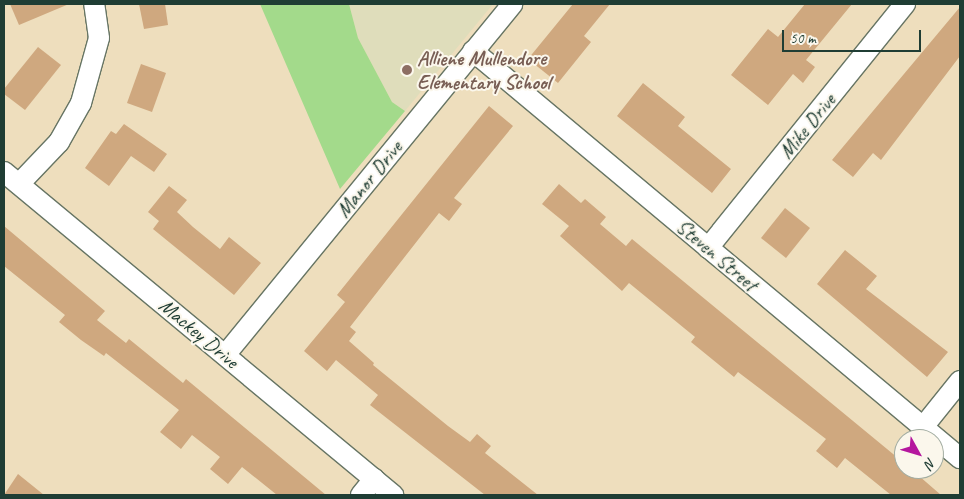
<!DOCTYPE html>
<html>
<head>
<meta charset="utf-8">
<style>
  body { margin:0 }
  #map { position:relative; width:964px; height:499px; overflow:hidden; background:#eedebd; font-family:Caveat,sans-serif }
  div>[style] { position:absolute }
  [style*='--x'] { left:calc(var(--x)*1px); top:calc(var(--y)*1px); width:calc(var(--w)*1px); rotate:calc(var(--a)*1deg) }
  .built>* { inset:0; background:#dfddbb }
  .green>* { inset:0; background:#a3da8b }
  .building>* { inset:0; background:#cfa87f }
  .roads { filter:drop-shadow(1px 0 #677564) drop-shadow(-1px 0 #677564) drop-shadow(0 1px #677564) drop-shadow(0 -1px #677564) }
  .minor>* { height:20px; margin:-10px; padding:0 10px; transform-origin:10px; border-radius:10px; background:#fff }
  .dots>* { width:14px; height:14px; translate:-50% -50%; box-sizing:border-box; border:2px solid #fbf7ec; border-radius:50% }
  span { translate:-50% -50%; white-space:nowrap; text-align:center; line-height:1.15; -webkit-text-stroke:4px #fbf7ec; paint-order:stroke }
  .education-label { font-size:21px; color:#785e54; font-weight:700 }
  .left { translate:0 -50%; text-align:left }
  .street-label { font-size:21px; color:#1f3d34 }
  .frame { position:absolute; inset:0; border:5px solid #1f3d34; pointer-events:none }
  .north { position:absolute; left:894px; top:429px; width:50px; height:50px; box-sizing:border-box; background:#fbf7ec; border:1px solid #a3ada2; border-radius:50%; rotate:129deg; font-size:14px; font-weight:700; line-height:20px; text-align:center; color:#1f3d34 }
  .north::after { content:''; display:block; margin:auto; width:18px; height:22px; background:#b5179e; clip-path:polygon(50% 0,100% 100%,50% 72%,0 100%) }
  .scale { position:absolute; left:782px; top:30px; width:139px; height:22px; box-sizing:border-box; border:2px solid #1f3d34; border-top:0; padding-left:6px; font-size:15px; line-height:18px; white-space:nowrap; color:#1f3d34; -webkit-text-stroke:4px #fbf7ec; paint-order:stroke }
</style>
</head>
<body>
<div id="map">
  <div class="built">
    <i style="clip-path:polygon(349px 4px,493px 4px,405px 111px,392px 102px,358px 38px)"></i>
  </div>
  <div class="green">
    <i style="clip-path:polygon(260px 4px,349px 4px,358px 38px,392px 102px,405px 111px,340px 189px)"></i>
  </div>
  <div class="building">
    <i style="clip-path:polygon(10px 4px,69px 4px,19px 25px)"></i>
    <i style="clip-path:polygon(139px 4px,165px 4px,168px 25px,144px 29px)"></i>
    <i style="clip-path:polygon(573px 4px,610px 4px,584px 36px,591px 42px,558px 83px,528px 59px)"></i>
    <i style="clip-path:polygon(805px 4px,852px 4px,806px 60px,815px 67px,803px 83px,793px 74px,768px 105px,731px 75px,768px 29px,778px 37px)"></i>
    <i style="clip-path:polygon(960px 7px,960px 56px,881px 160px,873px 153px,853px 177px,832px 160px)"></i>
    <i style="clip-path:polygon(38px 47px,61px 65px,25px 110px,4px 94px,4px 89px)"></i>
    <i style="clip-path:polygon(141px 64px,166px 73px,152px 112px,127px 103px)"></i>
    <i style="clip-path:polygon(643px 83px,685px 117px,678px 126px,731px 169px,712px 193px,617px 116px)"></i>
    <i style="clip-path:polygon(489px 106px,513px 126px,454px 198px,462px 204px,449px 221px,439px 213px,350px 327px,356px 332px,349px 341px,374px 363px,373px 365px,448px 426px,470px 442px,477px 434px,491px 446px,485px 453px,538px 495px,485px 495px,370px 405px,378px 395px,336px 360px,327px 371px,304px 351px,345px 302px,337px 295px)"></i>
    <i style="clip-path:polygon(124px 124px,167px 154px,154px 172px,131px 156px,109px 186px,85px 168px,111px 131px,116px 134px)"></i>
    <i style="clip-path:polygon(559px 184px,581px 203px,585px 199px,606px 217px,600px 224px,626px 246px,632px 239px,904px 463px,904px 469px,911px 469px,941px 495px,891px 495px,845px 458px,837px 468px,816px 451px,826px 439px,738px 372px,734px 377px,691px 342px,695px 337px,629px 283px,622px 291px,560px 236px,569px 226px,542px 204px)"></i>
    <i style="clip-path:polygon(169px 186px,187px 200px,177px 212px,193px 227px,220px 249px,229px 237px,261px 263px,234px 295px,153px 229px,159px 221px,148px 212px)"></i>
    <i style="clip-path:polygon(785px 208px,810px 228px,786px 258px,761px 238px)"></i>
    <i style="clip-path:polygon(4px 226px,105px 311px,97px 320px,126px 343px,129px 339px,183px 383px,186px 379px,326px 495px,277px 495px,242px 467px,228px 484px,210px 469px,220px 457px,192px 435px,181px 449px,160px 432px,179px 410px,106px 353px,104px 356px,81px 340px,59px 322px,65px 315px,4px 266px)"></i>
    <i style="clip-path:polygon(845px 250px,877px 276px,866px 289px,948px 352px,927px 377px,817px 284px)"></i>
    <i style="clip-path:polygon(18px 474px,44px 495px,4px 495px)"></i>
  </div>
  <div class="roads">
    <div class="minor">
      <i style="--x:473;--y:51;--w:635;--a:39.89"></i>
      <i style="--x:4;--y:172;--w:506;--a:39.7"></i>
      <i style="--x:19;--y:184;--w:58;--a:-46.4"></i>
      <i style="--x:59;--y:142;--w:45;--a:-60.6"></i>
      <i style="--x:81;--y:103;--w:67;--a:-74.5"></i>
      <i style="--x:99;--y:38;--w:34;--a:-98"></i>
      <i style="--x:708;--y:248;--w:314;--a:-51.1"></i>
      <i style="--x:226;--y:354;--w:452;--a:-50.7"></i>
      <i style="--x:923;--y:427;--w:59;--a:-51.2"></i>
      <i style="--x:361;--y:495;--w:21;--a:-51"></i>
    </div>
  </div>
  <div class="dots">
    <i style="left:407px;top:70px;background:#8d6e63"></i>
  </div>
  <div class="education-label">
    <span class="left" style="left:417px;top:70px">Alliene Mullendore<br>Elementary School</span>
  </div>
  <div class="street-label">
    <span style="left:807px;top:126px;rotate:-51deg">Mike Drive</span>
    <span style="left:369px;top:179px;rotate:-51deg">Manor Drive</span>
    <span style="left:717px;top:255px;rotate:40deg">Steven Street</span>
    <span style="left:199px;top:333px;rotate:40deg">Mackey Drive</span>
  </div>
  <div class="frame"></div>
  <div class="north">N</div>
  <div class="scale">50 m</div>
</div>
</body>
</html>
